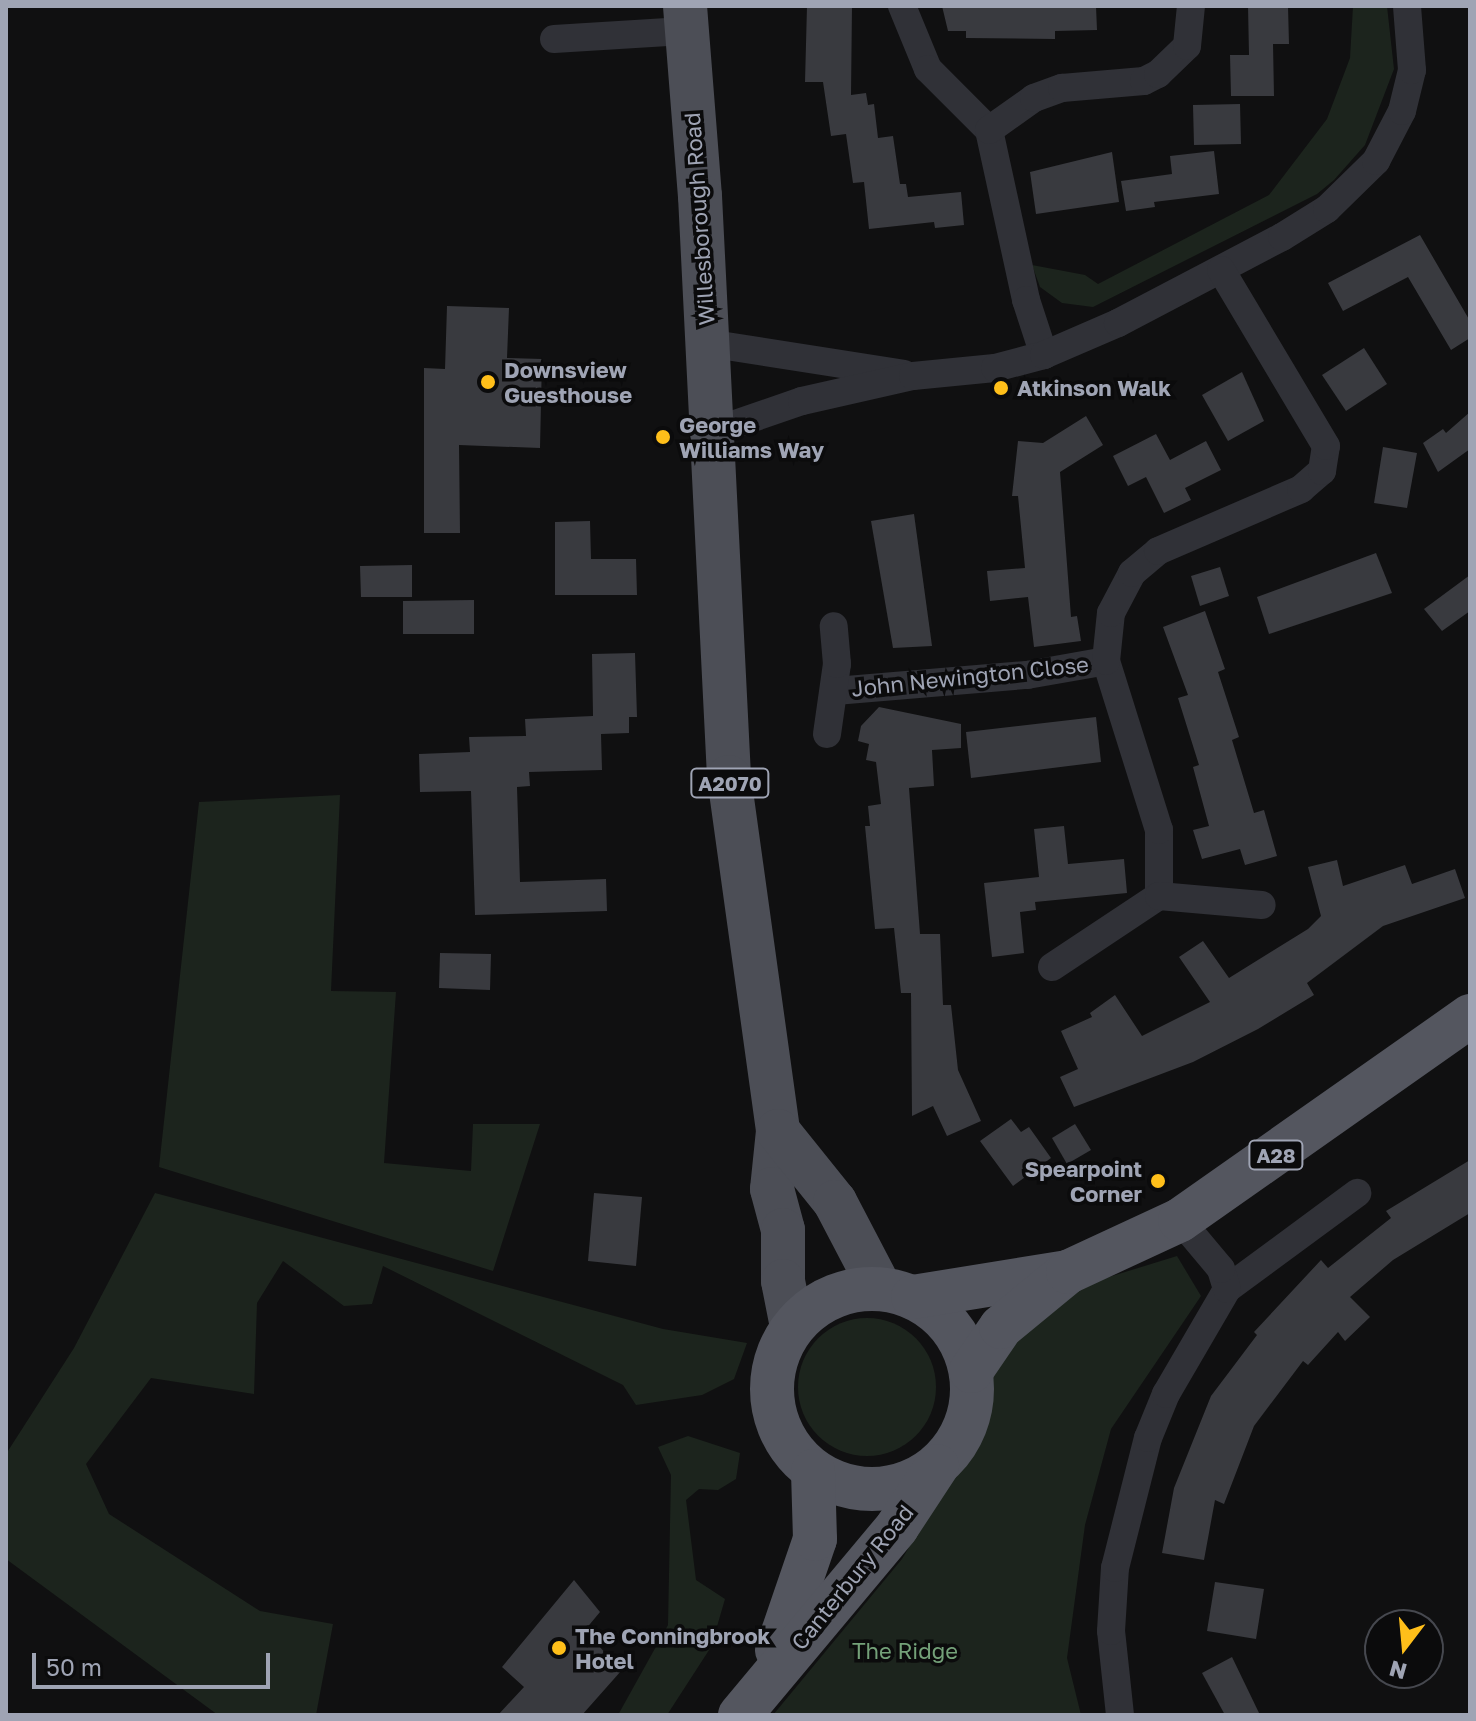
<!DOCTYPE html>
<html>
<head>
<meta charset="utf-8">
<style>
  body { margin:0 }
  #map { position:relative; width:1476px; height:1721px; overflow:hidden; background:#101011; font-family:"Golos Text",sans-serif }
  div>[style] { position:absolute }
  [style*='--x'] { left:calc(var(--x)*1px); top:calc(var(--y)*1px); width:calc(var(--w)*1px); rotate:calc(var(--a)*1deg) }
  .green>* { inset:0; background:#1c241d }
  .round { border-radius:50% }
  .building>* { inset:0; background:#393a3f }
  .minor>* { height:28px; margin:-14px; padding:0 14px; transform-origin:14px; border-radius:14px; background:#303137 }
  .primary>* { height:44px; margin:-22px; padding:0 22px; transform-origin:22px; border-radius:22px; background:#4c4e56 }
  .trunk>* { height:44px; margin:-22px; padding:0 22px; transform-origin:22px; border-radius:22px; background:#54565f }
  .trunk>.ring { margin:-22px; padding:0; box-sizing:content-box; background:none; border:44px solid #54565f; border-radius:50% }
  .dots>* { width:22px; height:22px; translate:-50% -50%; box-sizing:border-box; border:4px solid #0b0b0c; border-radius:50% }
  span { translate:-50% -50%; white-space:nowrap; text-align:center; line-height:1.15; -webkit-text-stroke:7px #0b0b0c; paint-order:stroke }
  .shield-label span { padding:2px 6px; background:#0b0b0c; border:2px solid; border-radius:6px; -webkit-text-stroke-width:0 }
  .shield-label { font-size:20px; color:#9fa4b4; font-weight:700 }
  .street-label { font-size:22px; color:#9fa4b4 }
  .poi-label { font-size:22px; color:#9fa4b4; font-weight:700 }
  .left { translate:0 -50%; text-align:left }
  .right { translate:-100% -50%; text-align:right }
  .park-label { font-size:22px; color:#74a179 }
  .frame { position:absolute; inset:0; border:8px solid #9fa4b4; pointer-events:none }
  .north { position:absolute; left:1364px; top:1609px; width:80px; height:80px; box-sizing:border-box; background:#0b0b0c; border:2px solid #46484f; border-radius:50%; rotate:196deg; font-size:22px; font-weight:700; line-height:32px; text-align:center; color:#9fa4b4 }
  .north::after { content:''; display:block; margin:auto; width:28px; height:36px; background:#ffbf1a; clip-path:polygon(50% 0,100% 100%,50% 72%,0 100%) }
  .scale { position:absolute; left:32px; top:1653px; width:238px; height:36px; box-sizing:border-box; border:4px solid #9fa4b4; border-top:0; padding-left:10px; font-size:24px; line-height:28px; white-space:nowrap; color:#9fa4b4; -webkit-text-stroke:6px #0b0b0c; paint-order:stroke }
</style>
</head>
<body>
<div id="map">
  <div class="green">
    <i style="clip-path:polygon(1353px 6px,1387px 6px,1394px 69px,1365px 145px,1334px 180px,1317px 194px,1093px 307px,1062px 303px,1040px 287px,1032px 265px,1085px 275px,1098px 284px,1269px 195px,1327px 119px,1350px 58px)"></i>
    <i style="clip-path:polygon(340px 795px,331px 991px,396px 992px,384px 1163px,471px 1171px,473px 1124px,540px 1124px,493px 1271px,159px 1167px,199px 802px)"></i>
    <i style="clip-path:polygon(155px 1193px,663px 1329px,747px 1343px,734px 1379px,702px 1395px,636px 1405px,623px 1385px,383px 1266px,372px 1304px,344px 1306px,283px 1261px,257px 1303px,254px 1394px,151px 1378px,86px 1464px,109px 1514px,260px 1611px,333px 1624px,316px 1715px,218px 1715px,6px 1559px,6px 1454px,74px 1348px)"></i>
    <i style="clip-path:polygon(1177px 1256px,1201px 1296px,1111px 1429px,1085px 1525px,1067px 1658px,1081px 1715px,773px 1715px,902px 1559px,981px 1427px,996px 1351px,1083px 1285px)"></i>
    <i class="round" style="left:798px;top:1318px;width:138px;height:138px"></i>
    <i style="clip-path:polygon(688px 1436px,740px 1453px,736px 1479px,718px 1490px,699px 1489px,686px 1500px,696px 1580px,725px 1599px,711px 1647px,667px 1715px,618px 1715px,668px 1625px,671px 1475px,658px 1447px)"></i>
  </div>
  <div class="building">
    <i style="clip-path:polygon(807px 6px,852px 6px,851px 95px,866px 93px,868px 105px,874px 104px,878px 138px,893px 136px,900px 184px,906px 184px,908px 197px,961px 192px,964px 225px,935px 228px,934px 222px,869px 229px,864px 182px,853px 183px,846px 134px,831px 136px,823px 82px,805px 82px)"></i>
    <i style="clip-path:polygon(942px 6px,1096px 6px,1097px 30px,1055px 31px,1055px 39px,966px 38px,966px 31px,948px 31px)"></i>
    <i style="clip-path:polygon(1248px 6px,1288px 6px,1289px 44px,1273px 44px,1274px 96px,1231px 96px,1230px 55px,1249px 55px)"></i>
    <i style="clip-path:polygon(1240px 104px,1241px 144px,1194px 145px,1193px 105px)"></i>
    <i style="clip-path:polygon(1214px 151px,1219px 194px,1154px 202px,1155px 207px,1126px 211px,1121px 181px,1172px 174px,1170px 156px)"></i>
    <i style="clip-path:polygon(1112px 152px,1119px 202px,1036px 214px,1030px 172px)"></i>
    <i style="clip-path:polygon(1420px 235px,1470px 321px,1470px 338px,1451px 350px,1408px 277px,1343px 311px,1328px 283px)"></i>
    <i style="clip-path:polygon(447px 306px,509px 308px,507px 358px,542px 359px,540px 448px,459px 445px,460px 533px,424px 533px,424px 368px,445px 369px)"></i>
    <i style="clip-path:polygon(1364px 348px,1387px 384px,1346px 411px,1322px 375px)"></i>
    <i style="clip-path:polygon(1242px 372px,1264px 421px,1228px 441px,1202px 395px)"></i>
    <i style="clip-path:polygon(1470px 412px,1470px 449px,1438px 472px,1423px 443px,1443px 429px,1446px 433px)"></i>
    <i style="clip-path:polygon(1086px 416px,1103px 445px,1060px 472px,1071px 617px,1077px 616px,1081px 641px,1034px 647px,1028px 597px,990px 601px,987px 571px,1025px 568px,1018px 496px,1012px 496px,1018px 441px,1043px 443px)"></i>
    <i style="clip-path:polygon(1156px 434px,1170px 460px,1206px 441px,1221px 470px,1185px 488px,1191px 500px,1164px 513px,1146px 477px,1128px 486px,1113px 456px)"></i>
    <i style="clip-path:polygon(1383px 447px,1417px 453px,1407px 508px,1374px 503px)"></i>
    <i style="clip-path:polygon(914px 514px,932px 646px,893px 648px,871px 521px)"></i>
    <i style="clip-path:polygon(590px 521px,591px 559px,636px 559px,637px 595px,555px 595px,555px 522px)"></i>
    <i style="clip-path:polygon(1376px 553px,1392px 593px,1269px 634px,1257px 597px)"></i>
    <i style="clip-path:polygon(412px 565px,412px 597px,361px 597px,360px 566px)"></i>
    <i style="clip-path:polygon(1220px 567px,1229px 596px,1200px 606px,1191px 576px)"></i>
    <i style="clip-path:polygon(1470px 575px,1470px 611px,1442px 631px,1424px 609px)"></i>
    <i style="clip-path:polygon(474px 600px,474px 634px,403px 634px,403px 601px)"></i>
    <i style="clip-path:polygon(1205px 611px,1225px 669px,1218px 672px,1239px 737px,1232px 740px,1254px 813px,1264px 810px,1277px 856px,1245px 865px,1240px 849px,1202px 859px,1193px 830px,1209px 826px,1193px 767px,1199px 765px,1178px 698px,1188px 695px,1163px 627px)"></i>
    <i style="clip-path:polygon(635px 653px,637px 717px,629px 717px,629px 733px,601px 734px,602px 770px,529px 772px,530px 786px,517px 787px,520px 882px,606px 879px,607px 911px,475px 915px,471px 791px,420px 792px,419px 754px,470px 752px,469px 737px,526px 736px,525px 719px,593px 716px,592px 654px)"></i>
    <i style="clip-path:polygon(879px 707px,961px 724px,961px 748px,932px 750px,934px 786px,909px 788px,920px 934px,940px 934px,943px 1005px,951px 1005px,958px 1070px,981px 1121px,947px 1136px,933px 1106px,912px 1116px,911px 993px,901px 993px,894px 928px,875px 929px,865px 826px,870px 826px,868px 806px,881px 804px,876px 762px,866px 760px,869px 744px,858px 741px,861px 726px)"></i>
    <i style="clip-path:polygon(1096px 717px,1101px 762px,971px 778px,966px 732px)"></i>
    <i style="clip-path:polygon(1064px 826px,1068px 864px,1124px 859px,1127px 893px,1035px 902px,1036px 910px,1020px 912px,1024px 953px,992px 957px,984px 883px,1039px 877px,1034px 829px)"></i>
    <i style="clip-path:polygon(1337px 860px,1343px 886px,1405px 865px,1412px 884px,1455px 869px,1465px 898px,1383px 926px,1307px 983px,1314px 995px,1258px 1029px,1193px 1062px,1074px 1107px,1060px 1077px,1078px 1069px,1061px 1031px,1092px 1017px,1090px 1013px,1115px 995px,1142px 1036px,1210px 1002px,1179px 957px,1203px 941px,1229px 978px,1308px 929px,1321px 916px,1308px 867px)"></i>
    <i style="clip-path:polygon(440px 953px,491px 954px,490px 990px,439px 988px)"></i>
    <i style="clip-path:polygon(1011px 1119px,1021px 1132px,1029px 1127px,1051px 1158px,1013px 1186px,980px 1141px)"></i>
    <i style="clip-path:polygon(1075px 1124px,1091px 1150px,1067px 1164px,1052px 1138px)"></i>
    <i style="clip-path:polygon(1470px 1160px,1470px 1213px,1393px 1260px,1350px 1297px,1370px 1317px,1345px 1341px,1338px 1332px,1308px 1365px,1303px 1361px,1254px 1426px,1224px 1504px,1215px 1500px,1204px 1560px,1162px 1553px,1174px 1488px,1211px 1396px,1257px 1335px,1254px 1332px,1321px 1260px,1328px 1268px,1391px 1218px,1386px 1211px)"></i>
    <i style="clip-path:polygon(594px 1193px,642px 1197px,636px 1266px,588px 1261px)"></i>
    <i style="clip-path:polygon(574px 1580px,600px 1612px,585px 1630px,621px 1671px,582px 1715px,498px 1715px,524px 1687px,502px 1667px)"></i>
    <i style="clip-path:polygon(1215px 1582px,1264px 1589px,1256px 1639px,1207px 1631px)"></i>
    <i style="clip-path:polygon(1232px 1657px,1260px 1715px,1225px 1715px,1202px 1673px)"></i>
  </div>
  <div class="minor">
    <i style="--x:902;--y:6;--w:68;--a:67.6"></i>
    <i style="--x:928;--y:69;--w:86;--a:45"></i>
    <i style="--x:989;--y:130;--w:174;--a:77.7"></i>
    <i style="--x:1026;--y:300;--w:58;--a:71.9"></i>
    <i style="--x:554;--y:39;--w:130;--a:-3.5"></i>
    <i style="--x:989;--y:130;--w:55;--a:-35.4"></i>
    <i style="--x:1034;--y:98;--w:30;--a:-20"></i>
    <i style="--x:1062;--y:88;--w:82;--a:-4.9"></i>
    <i style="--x:1144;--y:81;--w:16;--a:-27"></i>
    <i style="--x:1158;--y:74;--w:40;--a:-44"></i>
    <i style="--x:1187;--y:46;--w:40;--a:-84.3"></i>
    <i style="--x:707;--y:343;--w:199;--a:8.9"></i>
    <i style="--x:712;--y:432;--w:95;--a:-19"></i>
    <i style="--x:802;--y:401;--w:114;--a:-12.7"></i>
    <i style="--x:913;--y:376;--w:82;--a:-5.6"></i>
    <i style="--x:995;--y:368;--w:51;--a:-14.9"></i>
    <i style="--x:1044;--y:355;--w:81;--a:-23.4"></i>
    <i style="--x:1118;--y:323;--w:185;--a:-27.7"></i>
    <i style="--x:1282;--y:237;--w:53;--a:-31.9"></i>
    <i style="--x:1327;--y:209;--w:69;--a:-44.4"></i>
    <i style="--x:1376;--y:161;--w:56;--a:-62.5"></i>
    <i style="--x:1402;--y:111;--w:42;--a:-76.3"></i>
    <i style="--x:1412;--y:70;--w:64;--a:-94.5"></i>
    <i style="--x:835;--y:691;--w:193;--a:-4.8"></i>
    <i style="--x:1027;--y:675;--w:80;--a:-10"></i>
    <i style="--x:827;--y:734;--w:71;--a:-81.9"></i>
    <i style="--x:837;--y:664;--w:38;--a:-95"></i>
    <i style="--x:1159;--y:896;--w:66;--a:-90"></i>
    <i style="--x:1159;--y:830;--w:177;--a:-107.4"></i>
    <i style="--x:1106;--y:661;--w:48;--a:-84.1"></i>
    <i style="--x:1111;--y:613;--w:45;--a:-62.3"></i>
    <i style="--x:1132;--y:573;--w:34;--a:-40"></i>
    <i style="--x:1158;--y:551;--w:156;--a:-23.4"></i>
    <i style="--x:1301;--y:489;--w:28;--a:-41"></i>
    <i style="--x:1322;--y:471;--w:25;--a:-81"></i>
    <i style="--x:1326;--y:446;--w:205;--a:-120.8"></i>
    <i style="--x:1052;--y:967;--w:128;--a:-33.6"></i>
    <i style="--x:1159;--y:896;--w:103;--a:5"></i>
    <i style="--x:1227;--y:1289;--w:162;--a:-36.4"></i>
    <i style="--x:1120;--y:1715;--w:84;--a:-96.1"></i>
    <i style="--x:1111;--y:1631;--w:63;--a:-86.4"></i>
    <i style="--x:1115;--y:1568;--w:134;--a:-75.8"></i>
    <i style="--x:1148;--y:1438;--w:48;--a:-67.8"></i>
    <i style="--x:1166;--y:1394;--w:121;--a:-59.8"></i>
    <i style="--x:1227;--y:1289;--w:21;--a:-107"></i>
    <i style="--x:1221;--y:1269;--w:64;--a:-129.9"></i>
  </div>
  <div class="primary">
    <i style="--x:685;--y:6;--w:191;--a:85.5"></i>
    <i style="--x:700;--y:196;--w:582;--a:87.14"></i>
    <i style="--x:729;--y:777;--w:357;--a:82.1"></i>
    <i style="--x:778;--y:1131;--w:58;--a:95.9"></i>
    <i style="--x:772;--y:1189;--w:42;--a:75"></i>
    <i style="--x:783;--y:1230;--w:51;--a:90"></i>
    <i style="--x:783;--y:1281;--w:47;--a:78.9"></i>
    <i style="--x:778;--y:1131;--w:91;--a:51.2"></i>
    <i style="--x:835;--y:1202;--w:97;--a:62.4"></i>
  </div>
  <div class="trunk">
    <i class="ring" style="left:772px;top:1289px;width:156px;height:156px"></i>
    <i style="--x:913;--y:1297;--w:157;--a:-9.2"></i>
    <i style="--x:971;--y:1371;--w:53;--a:-55.7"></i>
    <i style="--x:1001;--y:1327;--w:87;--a:-39.4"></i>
    <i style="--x:1068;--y:1272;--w:123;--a:-24.9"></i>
    <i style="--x:1180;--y:1220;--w:355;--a:-35.1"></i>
    <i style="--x:777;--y:1650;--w:117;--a:-71.1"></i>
    <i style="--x:815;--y:1539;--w:68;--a:-91.7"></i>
    <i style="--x:740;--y:1715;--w:245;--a:-50.1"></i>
    <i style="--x:897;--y:1527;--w:73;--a:-56.7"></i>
  </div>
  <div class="dots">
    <i style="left:488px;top:382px;background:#ffbf1a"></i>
    <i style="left:1001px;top:388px;background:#ffbf1a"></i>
    <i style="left:663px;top:437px;background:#ffbf1a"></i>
    <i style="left:1158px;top:1181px;background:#ffbf1a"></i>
    <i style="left:559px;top:1648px;background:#ffbf1a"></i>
  </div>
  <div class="shield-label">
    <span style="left:730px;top:783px">A2070</span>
    <span style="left:1276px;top:1155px">A28</span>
  </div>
  <div class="street-label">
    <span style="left:699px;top:219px;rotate:-94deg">Willesborough Road</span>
    <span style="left:970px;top:676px;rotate:-6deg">John Newington Close</span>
    <span style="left:852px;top:1577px;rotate:-51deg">Canterbury Road</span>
  </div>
  <div class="poi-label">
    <span class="left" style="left:504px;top:382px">Downsview<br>Guesthouse</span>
    <span class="left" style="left:1017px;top:388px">Atkinson Walk</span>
    <span class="left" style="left:679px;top:437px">George<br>Williams Way</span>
    <span class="right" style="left:1142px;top:1181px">Spearpoint<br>Corner</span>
    <span class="left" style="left:575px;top:1648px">The Conningbrook<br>Hotel</span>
  </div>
  <div class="park-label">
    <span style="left:905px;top:1651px">The Ridge</span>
  </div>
  <div class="frame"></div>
  <div class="north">N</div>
  <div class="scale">50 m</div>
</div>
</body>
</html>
